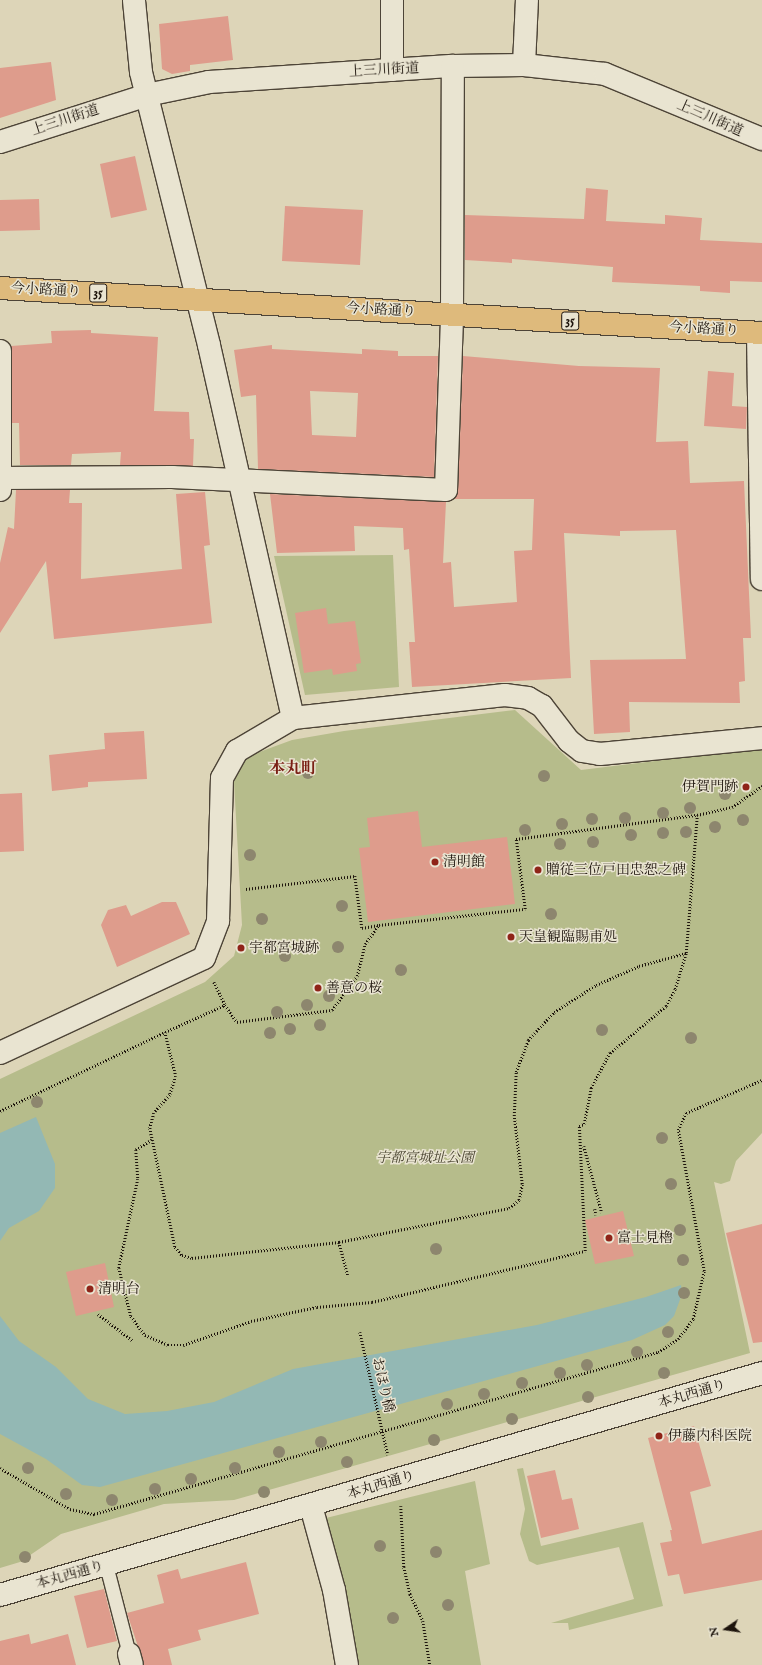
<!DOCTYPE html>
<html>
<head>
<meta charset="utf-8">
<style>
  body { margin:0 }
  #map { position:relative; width:762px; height:1665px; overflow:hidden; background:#ddd5b8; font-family:"IM FELL English","Noto Serif JP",serif }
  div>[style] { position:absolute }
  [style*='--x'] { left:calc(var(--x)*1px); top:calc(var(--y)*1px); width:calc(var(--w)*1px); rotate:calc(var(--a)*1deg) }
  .green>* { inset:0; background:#b6bc8b }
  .water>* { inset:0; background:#93b8b4 }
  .building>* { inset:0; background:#de9c8c }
  .path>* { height:2.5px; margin-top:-1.25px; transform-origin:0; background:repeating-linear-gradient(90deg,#1d140c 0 1px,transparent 0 3px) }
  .roads { filter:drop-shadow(1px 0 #4d4437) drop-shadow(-1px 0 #4d4437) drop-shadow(0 1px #4d4437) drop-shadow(0 -1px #4d4437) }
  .lane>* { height:13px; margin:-6.5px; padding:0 6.5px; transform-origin:6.5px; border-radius:6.5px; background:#e9e4d1 }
  .street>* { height:22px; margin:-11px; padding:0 11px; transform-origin:11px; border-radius:11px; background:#e9e4d1 }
  .secondary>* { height:22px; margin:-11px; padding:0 11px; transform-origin:11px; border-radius:11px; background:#e9e4d1 }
  .primary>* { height:22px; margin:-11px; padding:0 11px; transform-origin:11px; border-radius:11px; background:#deba7c }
  .trees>* { width:12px; height:12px; margin:-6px; border-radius:50%; background:#8d866e }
  .dots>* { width:11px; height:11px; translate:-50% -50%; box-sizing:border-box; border:2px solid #e9e4d1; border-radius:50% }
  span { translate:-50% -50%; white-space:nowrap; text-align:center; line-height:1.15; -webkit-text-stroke:3px #e9e4d1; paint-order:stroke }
  .shield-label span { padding:1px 3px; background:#e9e4d1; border:1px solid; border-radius:3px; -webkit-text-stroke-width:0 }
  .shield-label { font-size:13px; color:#1d140c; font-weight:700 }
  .street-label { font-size:14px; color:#1d140c }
  .poi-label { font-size:14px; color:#1d140c }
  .right { translate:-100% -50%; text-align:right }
  .left { translate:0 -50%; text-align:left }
  .park-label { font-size:14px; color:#4b4632; font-style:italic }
  .quarter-label { font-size:16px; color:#7a1f14; font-weight:700 }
  .north { position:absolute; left:706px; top:1609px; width:40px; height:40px; -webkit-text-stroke:3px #e9e4d1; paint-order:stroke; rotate:257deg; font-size:11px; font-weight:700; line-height:16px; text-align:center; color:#1d140c }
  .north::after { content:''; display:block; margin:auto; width:14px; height:18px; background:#1d140c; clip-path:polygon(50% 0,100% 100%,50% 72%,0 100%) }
</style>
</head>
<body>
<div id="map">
  <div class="green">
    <i style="clip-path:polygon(393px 555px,399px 687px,305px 695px,274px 556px)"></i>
    <i style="clip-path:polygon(515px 710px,581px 770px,762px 748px,762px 1133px,736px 1161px,730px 1181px,721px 1184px,714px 1182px,750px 1353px,234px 1500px,164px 1504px,61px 1534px,20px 1562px,0 1568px,0 1079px,205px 982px,234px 956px,242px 925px,234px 782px,238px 768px,251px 755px,292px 740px,344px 731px)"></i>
    <i style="clip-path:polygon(523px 1468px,541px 1546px,643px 1522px,663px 1606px,569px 1630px,568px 1623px,551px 1623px,634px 1599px,619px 1547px,537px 1565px,529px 1561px,520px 1534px,525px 1509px,517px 1469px)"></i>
    <i style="clip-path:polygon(475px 1481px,490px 1564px,465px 1571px,481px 1665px,354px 1665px,322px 1519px)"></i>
  </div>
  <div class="water">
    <i style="clip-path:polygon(36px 1117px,55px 1164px,55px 1188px,39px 1211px,9px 1228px,0 1241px,0 1133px)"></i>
    <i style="clip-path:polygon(681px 1285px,682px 1294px,674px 1316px,665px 1325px,632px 1340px,100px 1487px,82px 1485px,46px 1459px,0 1434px,0 1316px,19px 1341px,56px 1367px,88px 1399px,125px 1414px,167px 1411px,214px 1402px,293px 1369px,537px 1325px,646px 1297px)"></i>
  </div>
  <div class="building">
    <i style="clip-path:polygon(228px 16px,233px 60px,190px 65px,190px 71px,172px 74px,162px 69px,159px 24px)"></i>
    <i style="clip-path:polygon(51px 62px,56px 100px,0 118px,0 68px)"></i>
    <i style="clip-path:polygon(135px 156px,147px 210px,111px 218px,100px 164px)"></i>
    <i style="clip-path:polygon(586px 188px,608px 190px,606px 221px,665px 224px,665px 215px,702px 218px,700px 240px,762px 243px,762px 282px,730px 281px,730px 293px,700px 291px,700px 286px,612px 282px,613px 267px,512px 259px,512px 263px,465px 260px,465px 215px,584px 219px)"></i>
    <i style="clip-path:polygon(39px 199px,40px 230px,0 231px,0 200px)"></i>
    <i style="clip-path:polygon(285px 206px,363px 210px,360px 265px,282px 261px)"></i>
    <i style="clip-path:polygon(91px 330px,91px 333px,158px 337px,154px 411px,189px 412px,190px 439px,194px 439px,193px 466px,120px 465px,121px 452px,72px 454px,71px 465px,20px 465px,19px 423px,12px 423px,11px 346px,52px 343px,51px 331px)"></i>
    <i style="clip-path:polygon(evenodd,272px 345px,272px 349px,362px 354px,362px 349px,398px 351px,398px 356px,438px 356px,434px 477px,258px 469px,256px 395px,241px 397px,234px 350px,272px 345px,310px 391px,358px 393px,356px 437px,312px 435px,310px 391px)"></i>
    <i style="clip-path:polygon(463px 356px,579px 366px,660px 368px,656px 442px,688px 441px,690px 483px,744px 481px,751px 638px,743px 638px,745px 681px,739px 682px,740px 703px,629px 702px,630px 732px,594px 734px,590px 660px,686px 659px,676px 530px,620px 531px,620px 536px,564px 533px,571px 678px,412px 687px,409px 642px,415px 642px,409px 549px,404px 550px,403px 528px,354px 526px,355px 551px,277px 553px,270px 494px,446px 502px,443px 563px,451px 562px,454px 607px,517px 602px,514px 551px,532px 550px,534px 499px,454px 499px,458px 490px)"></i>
    <i style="clip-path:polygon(708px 371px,734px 373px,732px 406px,747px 407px,746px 429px,704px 426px)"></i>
    <i style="clip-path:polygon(16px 490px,70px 490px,69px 503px,82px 503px,81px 579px,182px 569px,176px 494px,205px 492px,210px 545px,204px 546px,212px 623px,54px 639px,46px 561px,0 633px,0 563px,8px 527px,14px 529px)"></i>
    <i style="clip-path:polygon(326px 608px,328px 624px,355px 621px,361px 663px,356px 664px,357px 671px,333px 675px,332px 669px,304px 673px,295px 613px)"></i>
    <i style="clip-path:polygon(144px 731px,147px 779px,88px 782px,88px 787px,52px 791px,49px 755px,105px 749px,104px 733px)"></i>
    <i style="clip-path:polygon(22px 793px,24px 851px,0 852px,0 794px)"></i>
    <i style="clip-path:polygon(418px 811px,422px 847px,507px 837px,515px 904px,368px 922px,359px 848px,370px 847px,367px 818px)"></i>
    <i style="clip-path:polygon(162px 902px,176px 902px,190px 934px,117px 967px,101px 925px,108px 910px,126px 905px,131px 916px)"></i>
    <i style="clip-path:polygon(623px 1211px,634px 1256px,595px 1264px,585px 1220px)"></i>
    <i style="clip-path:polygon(762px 1224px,762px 1342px,753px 1343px,726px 1233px)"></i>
    <i style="clip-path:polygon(105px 1263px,114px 1307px,76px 1316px,66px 1272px)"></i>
    <i style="clip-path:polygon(694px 1426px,711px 1486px,690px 1492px,702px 1544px,762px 1530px,762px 1580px,684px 1594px,679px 1574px,668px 1576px,660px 1543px,672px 1541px,670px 1530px,672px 1530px,648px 1438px)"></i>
    <i style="clip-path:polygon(555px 1470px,562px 1500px,572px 1498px,579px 1529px,541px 1538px,527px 1476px)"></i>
    <i style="clip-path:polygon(246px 1562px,259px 1614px,198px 1630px,201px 1640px,168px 1649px,172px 1665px,144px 1665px,127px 1613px,164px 1603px,157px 1575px,178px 1569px,181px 1579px)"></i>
    <i style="clip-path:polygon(104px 1589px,117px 1641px,87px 1648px,74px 1596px)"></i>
    <i style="clip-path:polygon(29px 1634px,31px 1644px,68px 1634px,76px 1665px,0 1665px,0 1641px)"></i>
  </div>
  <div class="path">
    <i style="--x:246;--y:889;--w:110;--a:-6.8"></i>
    <i style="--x:355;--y:876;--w:52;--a:82.3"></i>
    <i style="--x:362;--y:928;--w:17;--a:-10"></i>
    <i style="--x:214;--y:982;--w:25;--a:64"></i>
    <i style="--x:165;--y:1032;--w:66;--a:-24.2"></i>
    <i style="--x:225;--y:1005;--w:21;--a:55"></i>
    <i style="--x:237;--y:1022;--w:96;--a:-7.2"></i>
    <i style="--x:332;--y:1010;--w:42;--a:-53.7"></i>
    <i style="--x:357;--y:976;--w:33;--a:-76"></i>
    <i style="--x:365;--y:944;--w:24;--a:-54"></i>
    <i style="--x:379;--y:925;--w:147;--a:-6.3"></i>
    <i style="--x:525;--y:909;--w:71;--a:-97.3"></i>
    <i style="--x:516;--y:839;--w:183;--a:-7.6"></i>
    <i style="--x:0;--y:1111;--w:183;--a:-25.6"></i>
    <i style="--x:165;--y:1032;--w:45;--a:76"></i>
    <i style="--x:176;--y:1076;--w:20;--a:108"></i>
    <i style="--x:170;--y:1095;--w:24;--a:132"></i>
    <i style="--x:154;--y:1113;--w:16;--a:105"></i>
    <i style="--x:150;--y:1128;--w:122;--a:78.1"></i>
    <i style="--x:175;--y:1247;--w:11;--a:49"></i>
    <i style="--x:182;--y:1255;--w:10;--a:17"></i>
    <i style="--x:192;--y:1258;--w:148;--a:-6.2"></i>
    <i style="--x:339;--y:1242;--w:173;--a:-11.3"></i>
    <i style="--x:509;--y:1208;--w:13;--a:-39"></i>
    <i style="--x:519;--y:1200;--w:16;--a:-79"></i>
    <i style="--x:522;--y:1184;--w:68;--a:-96.7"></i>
    <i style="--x:514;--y:1116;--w:44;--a:-87.4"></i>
    <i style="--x:516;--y:1072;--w:34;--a:-69"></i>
    <i style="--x:528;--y:1040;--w:38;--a:-47"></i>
    <i style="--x:554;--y:1012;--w:50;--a:-32.7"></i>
    <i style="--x:596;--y:985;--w:47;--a:-23.8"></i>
    <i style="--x:639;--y:966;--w:49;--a:-15.5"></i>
    <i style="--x:686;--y:953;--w:138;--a:-85.4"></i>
    <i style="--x:697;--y:815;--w:36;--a:-13"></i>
    <i style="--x:732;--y:807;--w:37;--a:-35"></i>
    <i style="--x:152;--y:1140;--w:19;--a:148"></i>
    <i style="--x:136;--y:1150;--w:29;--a:86"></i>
    <i style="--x:138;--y:1179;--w:91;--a:102.1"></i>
    <i style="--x:119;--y:1268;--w:49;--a:76"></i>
    <i style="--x:131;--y:1316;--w:24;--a:54"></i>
    <i style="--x:145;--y:1335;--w:25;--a:23"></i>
    <i style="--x:168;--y:1345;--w:15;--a:0"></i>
    <i style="--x:183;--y:1345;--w:72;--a:-19.4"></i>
    <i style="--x:251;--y:1321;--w:67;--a:-12"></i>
    <i style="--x:317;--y:1307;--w:55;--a:-5.2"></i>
    <i style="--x:372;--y:1302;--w:219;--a:-13.5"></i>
    <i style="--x:585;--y:1251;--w:125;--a:-92.7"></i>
    <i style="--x:579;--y:1126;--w:5;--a:-22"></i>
    <i style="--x:584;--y:1124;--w:37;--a:-79"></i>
    <i style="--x:591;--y:1088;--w:40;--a:-62"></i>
    <i style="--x:610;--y:1053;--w:73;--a:-40"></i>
    <i style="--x:666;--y:1006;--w:19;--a:-62"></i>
    <i style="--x:675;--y:989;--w:38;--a:-73"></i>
    <i style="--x:584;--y:1146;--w:69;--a:75"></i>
    <i style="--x:595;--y:1209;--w:6;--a:81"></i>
    <i style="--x:339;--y:1242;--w:34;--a:75"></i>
    <i style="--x:98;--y:1314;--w:44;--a:37.6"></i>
    <i style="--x:360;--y:1332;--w:126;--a:77.2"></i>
    <i style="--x:0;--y:1468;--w:81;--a:30.4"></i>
    <i style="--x:70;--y:1509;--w:25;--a:12"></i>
    <i style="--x:94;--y:1514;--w:587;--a:-16.03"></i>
    <i style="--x:658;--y:1352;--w:24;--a:-33"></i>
    <i style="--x:678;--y:1339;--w:25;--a:-53"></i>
    <i style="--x:693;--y:1319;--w:49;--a:-77.1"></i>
    <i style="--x:704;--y:1271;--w:143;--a:-100.4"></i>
    <i style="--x:678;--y:1130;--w:19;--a:-65"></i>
    <i style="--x:686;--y:1113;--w:83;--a:-23.5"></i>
    <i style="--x:401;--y:1506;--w:61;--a:87.2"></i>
    <i style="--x:404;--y:1567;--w:28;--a:77"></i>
    <i style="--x:410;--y:1594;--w:30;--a:64"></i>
    <i style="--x:423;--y:1621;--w:45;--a:81"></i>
  </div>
  <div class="roads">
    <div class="lane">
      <i style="--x:106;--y:1565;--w:92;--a:75.5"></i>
    </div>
    <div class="street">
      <i style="--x:524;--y:65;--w:65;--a:-87.4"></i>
      <i style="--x:392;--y:70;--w:70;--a:-90"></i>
      <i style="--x:0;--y:142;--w:154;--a:-17.7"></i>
      <i style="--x:147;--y:95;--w:63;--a:-11.8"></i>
      <i style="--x:209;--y:82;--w:245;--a:-3.8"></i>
      <i style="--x:453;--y:66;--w:71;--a:-0.8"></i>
      <i style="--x:524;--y:65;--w:81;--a:6.3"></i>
      <i style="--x:605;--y:74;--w:170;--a:22.5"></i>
      <i style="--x:758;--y:333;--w:246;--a:89.1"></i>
      <i style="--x:0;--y:351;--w:139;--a:90"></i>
      <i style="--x:0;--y:478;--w:172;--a:-0.3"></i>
      <i style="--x:172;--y:477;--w:274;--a:2.7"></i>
      <i style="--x:446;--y:490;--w:176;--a:-88"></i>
      <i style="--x:452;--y:314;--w:248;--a:-89.8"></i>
      <i style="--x:293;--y:718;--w:213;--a:-6.2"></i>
      <i style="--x:505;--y:695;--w:23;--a:7"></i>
      <i style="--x:528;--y:698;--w:16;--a:30"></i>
      <i style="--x:542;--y:706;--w:44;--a:52.4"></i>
      <i style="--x:569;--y:741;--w:16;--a:38"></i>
      <i style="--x:582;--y:751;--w:18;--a:9"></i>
      <i style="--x:600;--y:754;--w:163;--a:-5.6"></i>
      <i style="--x:311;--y:1506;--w:87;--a:74.7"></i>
      <i style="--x:334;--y:1590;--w:76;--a:80.2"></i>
      <i style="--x:129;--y:1654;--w:11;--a:75"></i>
    </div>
    <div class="secondary">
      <i style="--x:0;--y:1053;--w:225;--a:-25"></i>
      <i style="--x:204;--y:958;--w:40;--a:-69"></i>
      <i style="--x:218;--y:921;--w:143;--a:-88.4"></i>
      <i style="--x:222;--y:778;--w:31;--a:-61"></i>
      <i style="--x:237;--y:751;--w:65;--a:-30.5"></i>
      <i style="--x:293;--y:718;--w:382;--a:-102.7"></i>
      <i style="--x:209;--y:345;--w:281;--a:-104"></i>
      <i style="--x:141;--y:72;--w:72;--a:-95.6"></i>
      <i style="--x:0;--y:1595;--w:794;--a:-16.24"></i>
    </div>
    <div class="primary">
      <i style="--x:0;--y:288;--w:763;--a:3.38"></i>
    </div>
  </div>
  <div class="trees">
    <i style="left:308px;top:773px"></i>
    <i style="left:544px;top:776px"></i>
    <i style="left:725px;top:794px"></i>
    <i style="left:690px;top:808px"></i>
    <i style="left:663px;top:813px"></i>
    <i style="left:625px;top:818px"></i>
    <i style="left:592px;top:819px"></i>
    <i style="left:743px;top:820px"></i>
    <i style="left:562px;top:824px"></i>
    <i style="left:715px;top:827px"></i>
    <i style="left:525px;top:830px"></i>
    <i style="left:686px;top:832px"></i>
    <i style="left:663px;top:833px"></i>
    <i style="left:631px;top:835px"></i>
    <i style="left:593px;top:842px"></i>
    <i style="left:560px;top:844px"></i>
    <i style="left:250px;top:855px"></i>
    <i style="left:342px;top:906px"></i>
    <i style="left:551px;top:914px"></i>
    <i style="left:262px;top:919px"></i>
    <i style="left:338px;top:947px"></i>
    <i style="left:285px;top:956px"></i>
    <i style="left:401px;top:970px"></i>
    <i style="left:329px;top:996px"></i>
    <i style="left:307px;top:1005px"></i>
    <i style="left:277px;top:1012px"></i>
    <i style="left:320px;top:1025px"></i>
    <i style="left:290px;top:1029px"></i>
    <i style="left:602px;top:1030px"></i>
    <i style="left:270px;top:1033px"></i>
    <i style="left:691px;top:1038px"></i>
    <i style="left:37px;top:1102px"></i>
    <i style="left:662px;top:1138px"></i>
    <i style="left:671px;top:1184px"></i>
    <i style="left:680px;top:1230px"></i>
    <i style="left:436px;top:1249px"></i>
    <i style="left:683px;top:1260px"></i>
    <i style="left:684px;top:1293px"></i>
    <i style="left:668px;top:1332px"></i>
    <i style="left:637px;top:1352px"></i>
    <i style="left:587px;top:1365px"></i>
    <i style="left:560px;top:1373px"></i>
    <i style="left:664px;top:1373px"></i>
    <i style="left:522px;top:1383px"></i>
    <i style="left:484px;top:1394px"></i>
    <i style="left:588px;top:1397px"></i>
    <i style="left:447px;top:1404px"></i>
    <i style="left:512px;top:1419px"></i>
    <i style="left:434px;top:1440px"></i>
    <i style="left:321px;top:1442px"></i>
    <i style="left:279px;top:1452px"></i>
    <i style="left:347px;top:1462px"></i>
    <i style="left:28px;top:1468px"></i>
    <i style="left:235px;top:1468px"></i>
    <i style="left:191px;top:1479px"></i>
    <i style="left:155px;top:1489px"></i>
    <i style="left:264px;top:1492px"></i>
    <i style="left:66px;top:1494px"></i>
    <i style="left:112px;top:1500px"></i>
    <i style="left:380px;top:1546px"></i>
    <i style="left:436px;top:1552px"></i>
    <i style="left:25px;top:1557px"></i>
    <i style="left:448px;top:1605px"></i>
    <i style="left:393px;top:1618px"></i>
  </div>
  <div class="dots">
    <i style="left:746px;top:787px;background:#8f2418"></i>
    <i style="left:435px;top:862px;background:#8f2418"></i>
    <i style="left:538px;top:870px;background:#8f2418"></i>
    <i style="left:511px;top:937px;background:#8f2418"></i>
    <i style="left:241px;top:948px;background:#8f2418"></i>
    <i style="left:318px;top:988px;background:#8f2418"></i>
    <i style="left:609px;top:1238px;background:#8f2418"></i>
    <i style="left:90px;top:1289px;background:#8f2418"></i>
    <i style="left:659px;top:1436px;background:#8f2418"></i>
  </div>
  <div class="shield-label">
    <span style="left:98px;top:293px">35</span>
    <span style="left:570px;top:321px">35</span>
  </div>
  <div class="street-label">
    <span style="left:384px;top:70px;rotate:-3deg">上三川街道</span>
    <span style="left:710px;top:118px;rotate:24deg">上三川街道</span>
    <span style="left:65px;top:120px;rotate:-18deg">上三川街道</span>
    <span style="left:46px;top:290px;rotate:3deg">今小路通り</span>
    <span style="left:381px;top:310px;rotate:3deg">今小路通り</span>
    <span style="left:704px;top:329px;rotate:3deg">今小路通り</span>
    <span style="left:383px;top:1385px;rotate:77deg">おほり橋</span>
    <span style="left:692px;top:1394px;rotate:-16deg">本丸西通り</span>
    <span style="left:381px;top:1485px;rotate:-16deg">本丸西通り</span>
    <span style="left:70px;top:1575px;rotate:-16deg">本丸西通り</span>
  </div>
  <div class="poi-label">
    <span class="right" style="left:738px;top:787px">伊賀門跡</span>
    <span class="left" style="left:443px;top:862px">清明館</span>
    <span class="left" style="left:546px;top:870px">贈従三位戸田忠恕之碑</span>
    <span class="left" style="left:519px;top:937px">天皇観臨賜甫処</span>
    <span class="left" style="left:249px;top:948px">宇都宮城跡</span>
    <span class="left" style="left:326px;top:988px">善意の桜</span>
    <span class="left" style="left:617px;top:1238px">富士見櫓</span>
    <span class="left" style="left:98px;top:1289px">清明台</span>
    <span class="left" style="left:668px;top:1436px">伊藤内科医院</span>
  </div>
  <div class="park-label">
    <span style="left:425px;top:1158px">宇都宮城址公園</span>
  </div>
  <div class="quarter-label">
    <span style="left:293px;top:769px">本丸町</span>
  </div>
  <div class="north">N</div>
</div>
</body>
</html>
